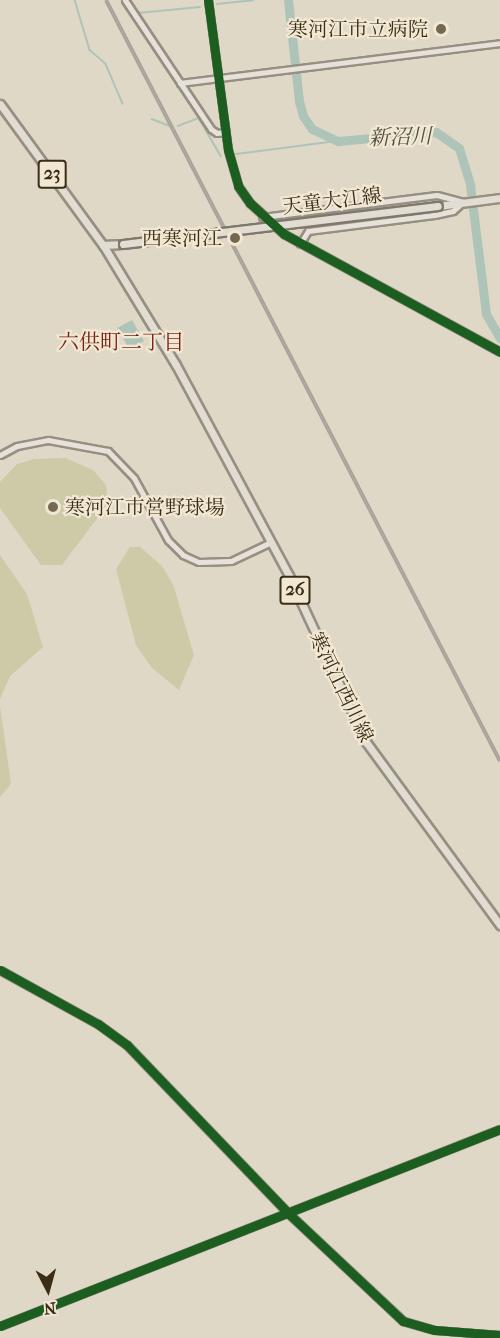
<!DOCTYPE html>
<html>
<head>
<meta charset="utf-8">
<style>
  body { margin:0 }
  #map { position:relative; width:500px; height:1338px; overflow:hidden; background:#e0d8c6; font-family:"IM FELL French Canon","Noto Serif JP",serif }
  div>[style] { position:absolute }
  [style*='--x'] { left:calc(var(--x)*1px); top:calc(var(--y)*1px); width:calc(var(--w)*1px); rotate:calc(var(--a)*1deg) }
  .green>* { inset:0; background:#cccaa7 }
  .water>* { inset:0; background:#aec4b9 }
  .stream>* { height:1.5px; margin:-0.75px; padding:0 0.75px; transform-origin:0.75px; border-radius:0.75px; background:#aec4b9 }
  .river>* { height:9px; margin:-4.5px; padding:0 4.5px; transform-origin:4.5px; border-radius:4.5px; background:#aec4b9 }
  .roads { filter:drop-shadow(2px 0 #968f82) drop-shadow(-2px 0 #968f82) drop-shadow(0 2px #968f82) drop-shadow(0 -2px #968f82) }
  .minor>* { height:5px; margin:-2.5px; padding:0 2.5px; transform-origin:2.5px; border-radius:2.5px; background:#e6e2da }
  .major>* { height:7px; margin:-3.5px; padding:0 3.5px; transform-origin:3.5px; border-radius:3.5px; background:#e2ddd3 }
  .rail>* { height:4px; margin-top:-2px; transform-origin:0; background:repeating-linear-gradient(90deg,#f1e8d3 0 4.5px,#a7a29a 0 9px); box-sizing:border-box; border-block:2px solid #a7a29a }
  .bridges { filter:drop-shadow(2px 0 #7f786b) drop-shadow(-2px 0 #7f786b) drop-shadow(0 2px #7f786b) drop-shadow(0 -2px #7f786b) }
  .major-bridge>* { height:7px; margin:-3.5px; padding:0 3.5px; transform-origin:3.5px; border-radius:3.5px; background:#e2ddd3 }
  .cycleway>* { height:9px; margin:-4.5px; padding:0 4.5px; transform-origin:4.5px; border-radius:4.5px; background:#1b5e20 }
  .dots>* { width:16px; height:16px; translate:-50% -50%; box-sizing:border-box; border:3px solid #f1e8d3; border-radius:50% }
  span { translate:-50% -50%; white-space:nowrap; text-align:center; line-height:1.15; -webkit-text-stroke:4.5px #f1e8d3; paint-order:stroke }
  .shield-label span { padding:2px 4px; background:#f1e8d3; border:2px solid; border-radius:4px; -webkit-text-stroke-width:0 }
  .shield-label { font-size:18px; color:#3b2c15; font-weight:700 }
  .poi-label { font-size:20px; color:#3b2c15 }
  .right { translate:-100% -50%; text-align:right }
  .left { translate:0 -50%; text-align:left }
  .street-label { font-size:20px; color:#3b2c15 }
  .water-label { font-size:21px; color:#52503d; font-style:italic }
  .neighbourhood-label { font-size:21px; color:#7a1f14 }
  .north { position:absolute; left:18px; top:1260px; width:60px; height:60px; -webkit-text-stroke:4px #f1e8d3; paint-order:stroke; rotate:174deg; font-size:16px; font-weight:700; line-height:24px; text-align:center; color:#3b2c15 }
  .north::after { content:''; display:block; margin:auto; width:21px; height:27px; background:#3b2c15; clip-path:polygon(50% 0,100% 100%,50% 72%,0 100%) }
</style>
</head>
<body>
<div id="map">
  <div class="green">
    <i style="clip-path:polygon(65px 458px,93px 470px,106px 485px,108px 504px,62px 565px,41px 565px,0 508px,0 482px,17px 464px,34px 459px)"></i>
    <i style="clip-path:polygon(130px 547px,140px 547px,162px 566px,173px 584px,194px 655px,179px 690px,152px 668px,136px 645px,116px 569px)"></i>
    <i style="clip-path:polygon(0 555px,27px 594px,43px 647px,10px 676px,0 699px)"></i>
    <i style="clip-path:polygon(0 706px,11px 784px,0 797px)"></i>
  </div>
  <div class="water">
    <i style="clip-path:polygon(132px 320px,144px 341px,129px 349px,117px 328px)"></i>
  </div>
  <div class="stream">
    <i style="--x:75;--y:0;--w:52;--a:73.3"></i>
    <i style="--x:90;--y:50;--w:21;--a:41"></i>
    <i style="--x:106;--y:64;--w:43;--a:67"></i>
    <i style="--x:131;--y:2;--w:13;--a:58"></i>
    <i style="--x:138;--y:13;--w:62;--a:-5.5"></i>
    <i style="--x:217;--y:4;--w:36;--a:-6"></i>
    <i style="--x:152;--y:119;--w:19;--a:21"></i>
    <i style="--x:178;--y:126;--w:22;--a:-21"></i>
    <i style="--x:199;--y:118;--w:44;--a:59.9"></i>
    <i style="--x:236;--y:154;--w:103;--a:-7.3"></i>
  </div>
  <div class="river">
    <i style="--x:288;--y:0;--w:102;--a:83.8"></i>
    <i style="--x:299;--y:101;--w:16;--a:75"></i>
    <i style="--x:303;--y:116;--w:16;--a:55"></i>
    <i style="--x:312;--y:129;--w:29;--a:25"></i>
    <i style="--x:338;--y:141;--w:98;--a:-5.2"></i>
    <i style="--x:436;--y:132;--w:28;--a:35"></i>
    <i style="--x:459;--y:148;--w:39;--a:73"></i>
    <i style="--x:470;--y:185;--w:130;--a:82.9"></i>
    <i style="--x:486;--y:314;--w:28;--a:60"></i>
  </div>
  <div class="roads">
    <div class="minor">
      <i style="--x:125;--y:0;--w:155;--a:56.3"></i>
      <i style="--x:211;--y:129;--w:7;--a:34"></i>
      <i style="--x:217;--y:133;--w:9;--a:-6"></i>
      <i style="--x:208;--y:0;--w:151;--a:82.4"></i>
      <i style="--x:228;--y:150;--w:37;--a:74"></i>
      <i style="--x:238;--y:186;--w:21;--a:55"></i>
      <i style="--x:250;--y:203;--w:46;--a:42.4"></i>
      <i style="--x:284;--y:234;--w:246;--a:28.6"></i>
      <i style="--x:180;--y:83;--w:322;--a:-7.1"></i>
      <i style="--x:262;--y:217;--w:176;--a:-7.2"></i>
      <i style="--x:437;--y:195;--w:27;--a:15"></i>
      <i style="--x:463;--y:202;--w:13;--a:138"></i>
      <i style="--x:453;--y:211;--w:19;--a:168"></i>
      <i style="--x:434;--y:215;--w:127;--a:172.8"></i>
      <i style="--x:308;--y:231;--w:15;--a:122"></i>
      <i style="--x:0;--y:455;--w:19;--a:-28"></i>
      <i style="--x:17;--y:446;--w:32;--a:-11"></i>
      <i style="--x:48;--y:440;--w:61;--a:10.4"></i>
      <i style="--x:108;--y:451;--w:37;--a:46"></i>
      <i style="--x:134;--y:478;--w:71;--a:61.3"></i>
      <i style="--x:168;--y:540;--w:21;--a:45"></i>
      <i style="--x:183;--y:555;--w:17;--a:24"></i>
      <i style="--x:199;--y:562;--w:32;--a:-2"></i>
      <i style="--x:231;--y:561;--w:44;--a:-25.4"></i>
      <i style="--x:0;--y:970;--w:112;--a:28.9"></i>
      <i style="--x:98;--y:1024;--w:36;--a:36"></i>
      <i style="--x:127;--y:1045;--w:233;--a:46.2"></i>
      <i style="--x:288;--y:1213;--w:158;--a:43.2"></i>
      <i style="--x:403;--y:1321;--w:33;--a:16"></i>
      <i style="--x:435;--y:1330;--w:65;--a:4.4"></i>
      <i style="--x:0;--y:1326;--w:537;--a:-21.5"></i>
    </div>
    <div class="major">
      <i style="--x:0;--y:104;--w:175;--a:53.9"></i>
      <i style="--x:103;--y:245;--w:140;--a:58.7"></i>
      <i style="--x:176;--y:365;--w:239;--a:61.8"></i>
      <i style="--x:289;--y:576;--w:183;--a:65.1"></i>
      <i style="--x:366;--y:742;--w:227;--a:53.8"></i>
      <i style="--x:438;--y:206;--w:63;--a:-7.4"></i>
      <i style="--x:103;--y:245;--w:20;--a:-3"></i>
    </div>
  </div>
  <div class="rail">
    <i style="--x:106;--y:0;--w:857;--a:62.63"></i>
  </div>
  <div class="bridges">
    <div class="major-bridge">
      <i style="--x:123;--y:244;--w:317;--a:-6.9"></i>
    </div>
  </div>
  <div class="cycleway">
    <i style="--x:208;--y:0;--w:151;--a:82.4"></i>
    <i style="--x:228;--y:150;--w:37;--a:74"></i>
    <i style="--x:238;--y:186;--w:21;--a:55"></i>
    <i style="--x:250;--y:203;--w:46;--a:42.4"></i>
    <i style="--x:284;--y:234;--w:246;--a:28.6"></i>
    <i style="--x:0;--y:970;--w:112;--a:28.9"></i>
    <i style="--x:98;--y:1024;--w:36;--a:36"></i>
    <i style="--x:127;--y:1045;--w:233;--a:46.2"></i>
    <i style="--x:288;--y:1213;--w:158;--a:43.2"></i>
    <i style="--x:403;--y:1321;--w:33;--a:16"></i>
    <i style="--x:435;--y:1330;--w:65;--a:4.4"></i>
    <i style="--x:0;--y:1326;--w:537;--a:-21.5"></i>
  </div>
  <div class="dots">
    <i style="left:441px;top:29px;background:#756853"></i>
    <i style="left:235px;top:238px;background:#756853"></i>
    <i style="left:53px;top:507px;background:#756853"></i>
  </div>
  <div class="shield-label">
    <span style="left:52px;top:174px">23</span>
    <span style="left:295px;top:590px">26</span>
  </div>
  <div class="poi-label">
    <span class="right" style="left:428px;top:29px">寒河江市立病院</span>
    <span class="right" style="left:222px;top:238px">西寒河江</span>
    <span class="left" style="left:65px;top:507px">寒河江市営野球場</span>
  </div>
  <div class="street-label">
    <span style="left:332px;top:201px;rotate:-7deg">天童大江線</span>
    <span style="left:341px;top:687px;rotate:64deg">寒河江西川線</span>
  </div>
  <div class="water-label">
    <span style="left:400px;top:137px;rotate:-2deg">新沼川</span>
  </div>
  <div class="neighbourhood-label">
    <span style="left:121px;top:342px">六供町二丁目</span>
  </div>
  <div class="north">N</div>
</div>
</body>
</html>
